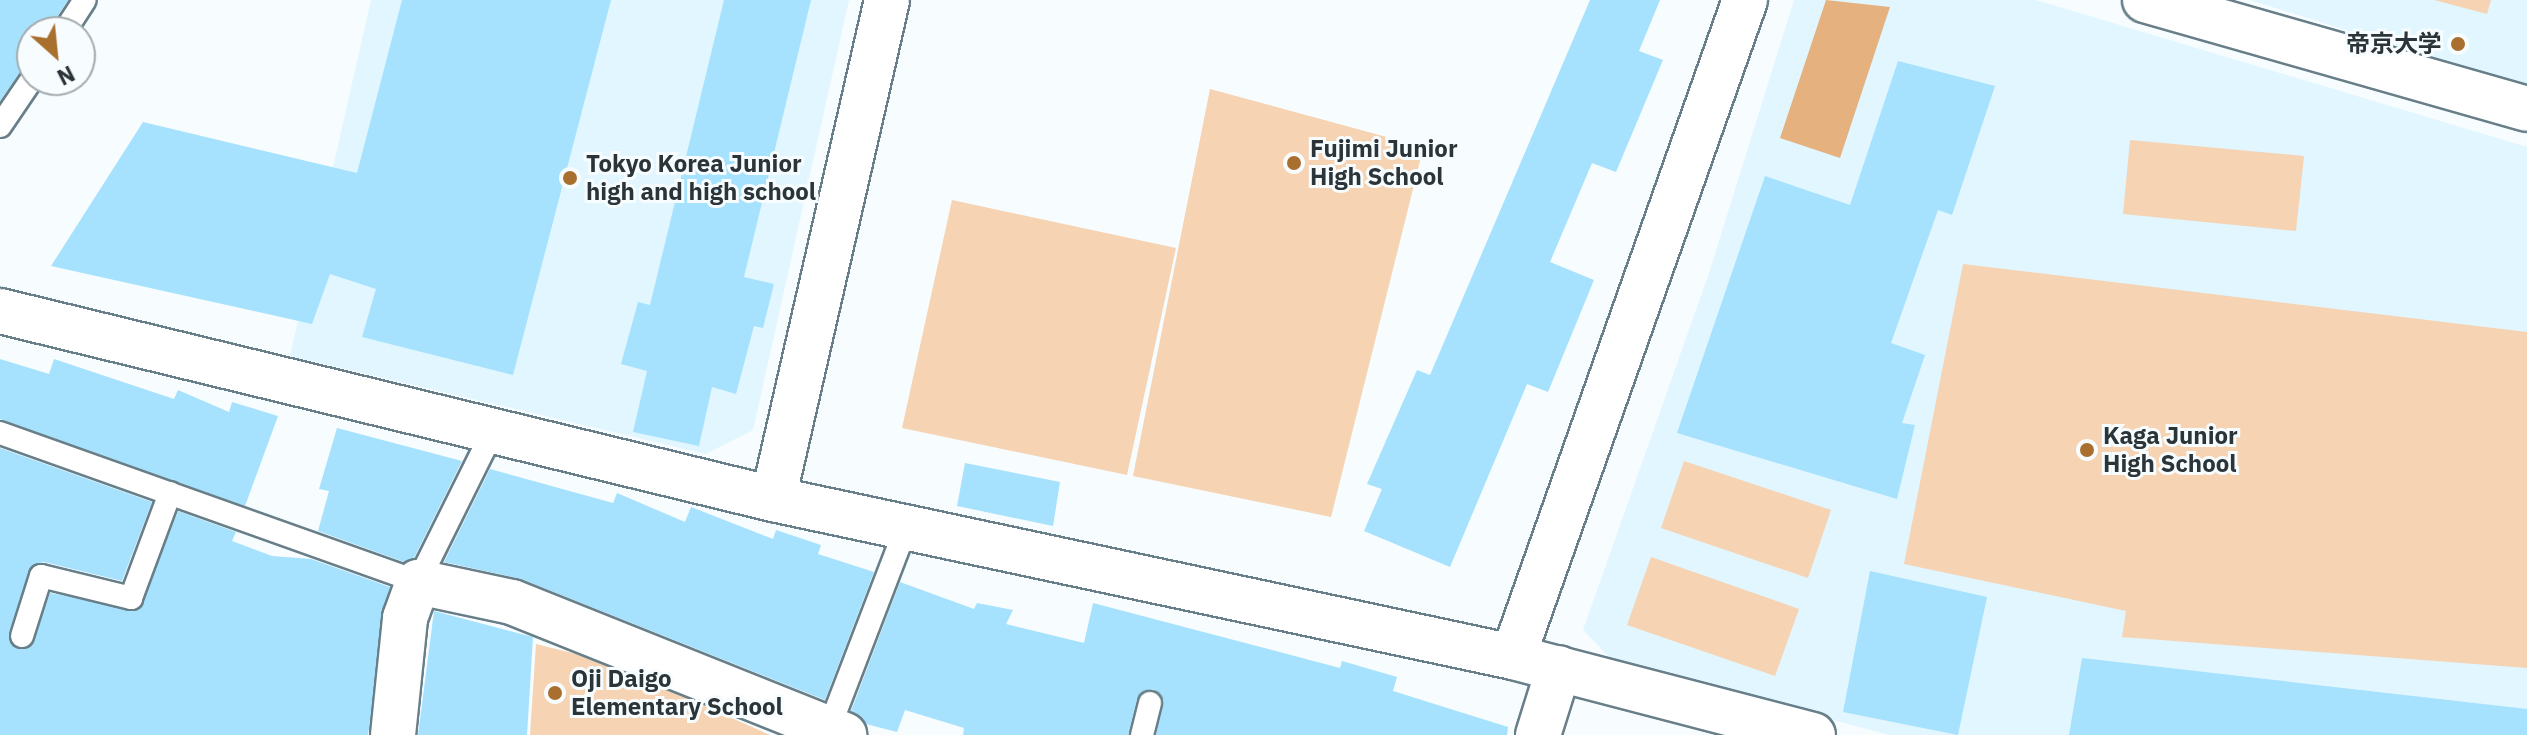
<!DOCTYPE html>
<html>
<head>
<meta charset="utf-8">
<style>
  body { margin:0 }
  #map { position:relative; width:2527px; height:735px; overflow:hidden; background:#f7fcfe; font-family:"IBM Plex Sans","Noto Sans JP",sans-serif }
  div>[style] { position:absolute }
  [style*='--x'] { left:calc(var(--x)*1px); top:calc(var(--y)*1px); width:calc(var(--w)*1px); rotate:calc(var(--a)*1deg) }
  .built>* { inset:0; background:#e2f6ff }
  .green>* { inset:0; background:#f5d3b3 }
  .water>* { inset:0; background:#e5b27f }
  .building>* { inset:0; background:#a6e2fd }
  .roads { filter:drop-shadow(2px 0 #687f89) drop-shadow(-2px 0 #687f89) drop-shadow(0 2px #687f89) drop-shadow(0 -2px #687f89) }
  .lane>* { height:22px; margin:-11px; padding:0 11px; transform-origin:11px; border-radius:11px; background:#fff }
  .street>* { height:44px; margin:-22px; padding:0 22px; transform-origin:22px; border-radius:22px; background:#fff }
  .secondary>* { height:44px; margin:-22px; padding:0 22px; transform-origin:22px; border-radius:22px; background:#fff }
  .dots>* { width:22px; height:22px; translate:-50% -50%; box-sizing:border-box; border:4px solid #f7fcfe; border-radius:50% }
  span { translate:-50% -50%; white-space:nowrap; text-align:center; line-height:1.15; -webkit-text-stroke:6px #f7fcfe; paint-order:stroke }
  .poi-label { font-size:24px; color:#2b3439; font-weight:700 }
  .right { translate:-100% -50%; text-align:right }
  .left { translate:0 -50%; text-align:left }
  .north { position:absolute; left:16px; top:16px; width:80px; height:80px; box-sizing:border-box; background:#f7fcfe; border:2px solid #a5acaf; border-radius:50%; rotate:153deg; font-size:22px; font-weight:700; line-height:32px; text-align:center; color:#2b3439 }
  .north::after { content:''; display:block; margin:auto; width:28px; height:36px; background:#a96f2f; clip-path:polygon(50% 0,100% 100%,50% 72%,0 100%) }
</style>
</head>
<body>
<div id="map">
  <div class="built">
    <i style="clip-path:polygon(371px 0,849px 0,753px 430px,706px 454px,290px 356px)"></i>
    <i style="clip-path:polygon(1794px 0,2036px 0,2527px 147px,2527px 735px,1889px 735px,1613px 661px,1583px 630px,1710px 270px)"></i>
    <i style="clip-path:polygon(2250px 0,2527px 0,2527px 87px)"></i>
  </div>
  <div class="green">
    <i style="clip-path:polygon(2434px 0,2491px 0,2487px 14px)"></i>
    <i style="clip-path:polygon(1210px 89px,1416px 145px,1421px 157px,1331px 517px,1133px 476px)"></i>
    <i style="clip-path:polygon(2130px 140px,2304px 156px,2296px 231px,2123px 214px)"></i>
    <i style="clip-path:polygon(952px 200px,1176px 248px,1127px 475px,902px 428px)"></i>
    <i style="clip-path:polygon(1963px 264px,2527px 332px,2527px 668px,2122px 637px,2126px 611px,1904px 564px)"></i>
    <i style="clip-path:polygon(1684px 461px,1831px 510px,1808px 578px,1661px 528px)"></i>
    <i style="clip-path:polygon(1651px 557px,1799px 609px,1775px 676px,1627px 625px)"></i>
    <i style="clip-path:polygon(536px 644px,600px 660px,770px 735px,530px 735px)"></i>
  </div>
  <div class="water">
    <i style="clip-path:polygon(1826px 0,1890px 7px,1840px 158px,1780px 138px)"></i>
  </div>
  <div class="building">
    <i style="clip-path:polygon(0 0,68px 0,47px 32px,32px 32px,32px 55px,0 101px)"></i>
    <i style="clip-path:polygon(402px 0,611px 0,513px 375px,362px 337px,376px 289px,330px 274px,312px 324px,51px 266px,143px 122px,357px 173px)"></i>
    <i style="clip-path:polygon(724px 0,811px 0,744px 277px,774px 284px,763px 328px,754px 326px,736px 394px,712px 387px,699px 446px,633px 432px,647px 371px,621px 364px,638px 302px,650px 305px)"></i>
    <i style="clip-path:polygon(1590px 0,1660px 0,1639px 51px,1663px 60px,1616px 172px,1592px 163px,1550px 262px,1594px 280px,1548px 392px,1527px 384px,1450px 567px,1364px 531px,1382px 489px,1367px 484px,1417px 370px,1430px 375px)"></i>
    <i style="clip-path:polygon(1898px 61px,1995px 86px,1952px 215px,1938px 210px,1891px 343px,1925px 355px,1902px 423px,1915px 425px,1897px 499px,1677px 433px,1765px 176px,1850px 205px)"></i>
    <i style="clip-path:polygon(0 359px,49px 374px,54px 359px,174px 399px,178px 390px,229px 412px,232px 402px,278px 416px,245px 506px,0 419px)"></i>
    <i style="clip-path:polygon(337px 428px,462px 461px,414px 558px,404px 562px,318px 531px,329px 491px,319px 489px)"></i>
    <i style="clip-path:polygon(0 448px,152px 502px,122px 581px,44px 562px,31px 566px,9px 632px,12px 646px,32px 646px,50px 593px,140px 609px,178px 511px,236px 532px,232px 541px,272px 556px,311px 559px,390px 587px,368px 735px,0 735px)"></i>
    <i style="clip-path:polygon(965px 463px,1060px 482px,1053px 526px,957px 506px)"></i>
    <i style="clip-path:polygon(490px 469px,613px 503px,617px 493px,685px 522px,691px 507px,773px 539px,776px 530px,821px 545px,818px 554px,874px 572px,825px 700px,521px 579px,444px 562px)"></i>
    <i style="clip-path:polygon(1870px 571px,1987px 597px,1958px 735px,1843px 712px)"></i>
    <i style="clip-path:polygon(900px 582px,974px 609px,977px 603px,1013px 610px,1006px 624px,1084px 643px,1093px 603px,1340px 668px,1342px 661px,1397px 677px,1393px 691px,1508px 727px,1507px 735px,1156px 735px,1164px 700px,1153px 689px,1137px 699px,1128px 735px,963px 735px,964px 728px,905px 710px,897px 732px,866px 724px,851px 711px)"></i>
    <i style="clip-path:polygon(434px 611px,533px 637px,527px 735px,418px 735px)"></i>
    <i style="clip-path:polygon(2082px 658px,2527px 709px,2527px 735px,2069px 735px)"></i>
  </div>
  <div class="roads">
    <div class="lane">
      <i style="--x:64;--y:32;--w:38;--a:-57"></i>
      <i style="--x:0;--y:126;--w:57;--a:-55.8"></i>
      <i style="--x:0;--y:433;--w:444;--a:19.6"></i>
      <i style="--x:418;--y:582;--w:166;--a:-63.6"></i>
      <i style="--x:22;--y:636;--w:63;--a:-72.4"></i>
      <i style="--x:41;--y:576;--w:93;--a:13.7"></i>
      <i style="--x:131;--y:598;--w:112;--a:-69.6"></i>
      <i style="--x:828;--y:731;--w:217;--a:-69"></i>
      <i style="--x:1142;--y:735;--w:33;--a:-76"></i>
    </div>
    <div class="street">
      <i style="--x:0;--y:311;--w:796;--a:13.67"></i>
      <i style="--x:773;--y:499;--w:757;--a:12.05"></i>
      <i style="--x:1513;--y:657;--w:310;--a:14.6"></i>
      <i style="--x:393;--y:735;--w:118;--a:-84.1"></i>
      <i style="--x:405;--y:618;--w:38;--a:-70"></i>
      <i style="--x:418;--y:582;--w:96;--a:12"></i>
      <i style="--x:512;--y:602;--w:358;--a:21.8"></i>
      <i style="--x:1538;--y:735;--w:70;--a:-72.6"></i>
    </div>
    <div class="secondary">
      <i style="--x:2145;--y:0;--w:397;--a:15.9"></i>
      <i style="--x:773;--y:499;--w:512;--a:-77.13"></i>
      <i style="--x:1513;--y:657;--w:697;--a:-70.55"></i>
    </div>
  </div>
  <div class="dots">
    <i style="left:2458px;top:44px;background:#a96f2f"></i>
    <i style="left:1294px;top:163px;background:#a96f2f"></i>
    <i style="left:570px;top:178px;background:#a96f2f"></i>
    <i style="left:2087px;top:450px;background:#a96f2f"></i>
    <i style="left:555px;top:693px;background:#a96f2f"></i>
  </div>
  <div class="poi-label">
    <span class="right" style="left:2442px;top:44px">帝京大学</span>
    <span class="left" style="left:1310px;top:163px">Fujimi Junior<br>High School</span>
    <span class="left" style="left:586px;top:178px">Tokyo Korea Junior<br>high and high school</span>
    <span class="left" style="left:2103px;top:450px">Kaga Junior<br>High School</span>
    <span class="left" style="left:571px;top:693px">Oji Daigo<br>Elementary School</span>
  </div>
  <div class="north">N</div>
</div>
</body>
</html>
